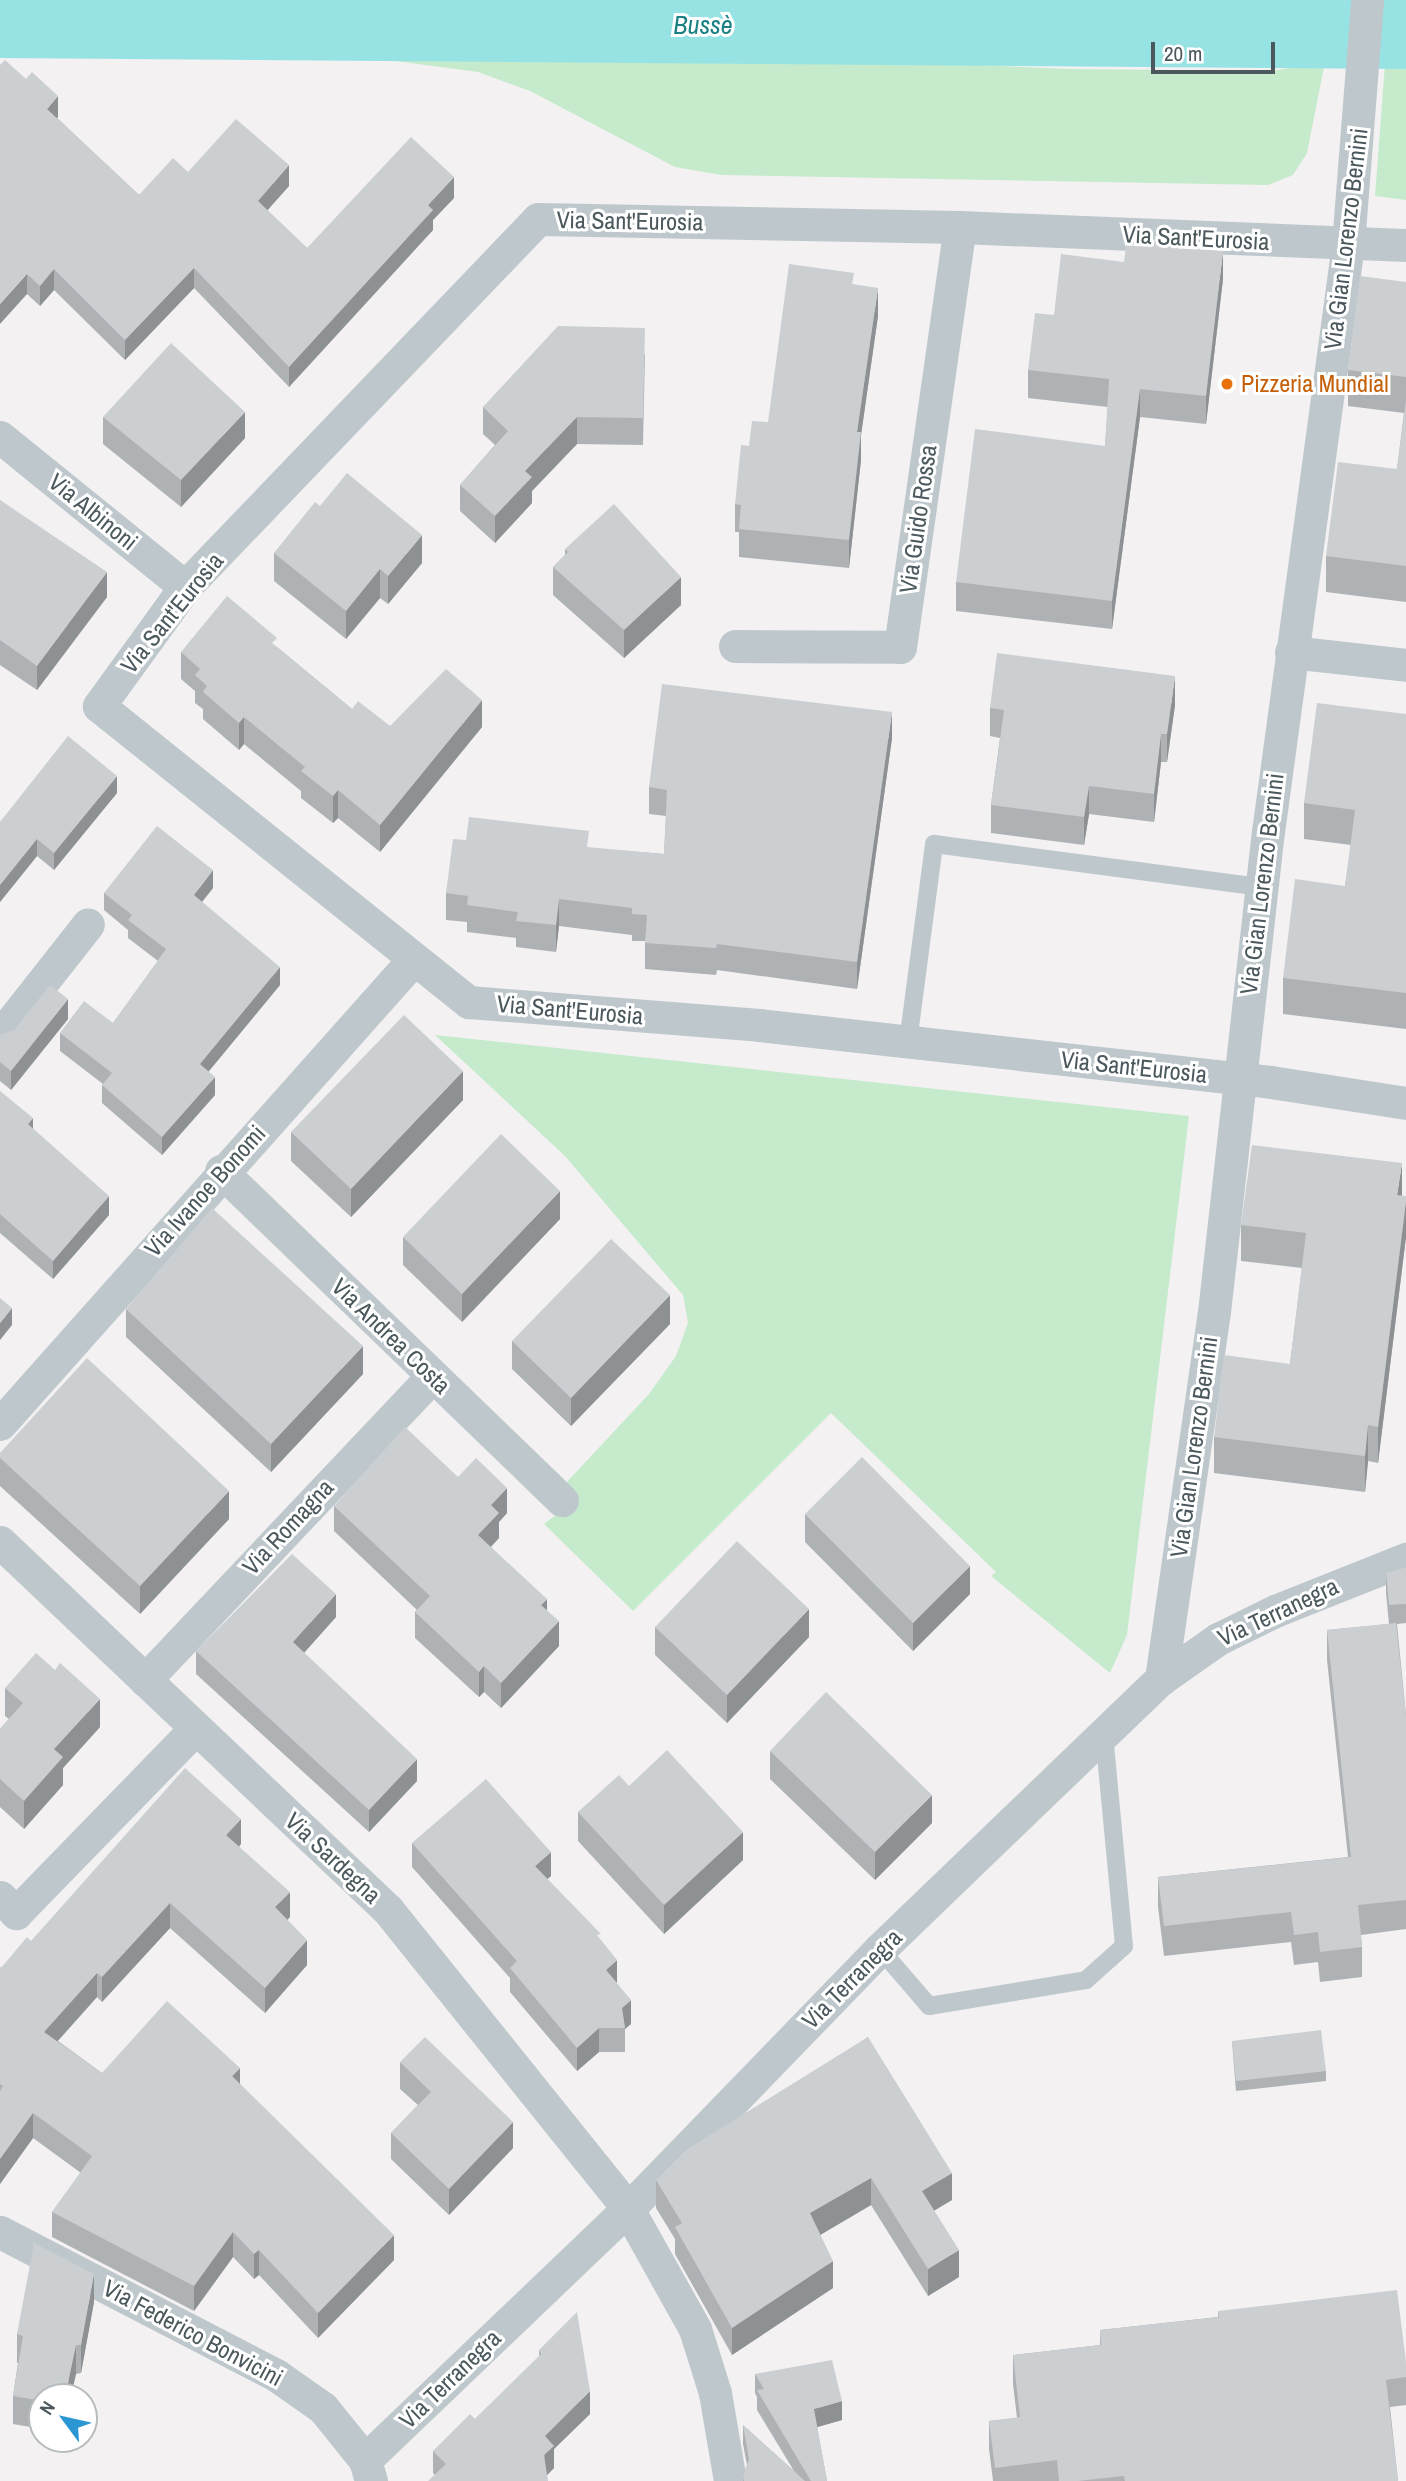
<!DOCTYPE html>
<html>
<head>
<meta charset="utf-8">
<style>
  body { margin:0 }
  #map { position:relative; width:1406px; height:2481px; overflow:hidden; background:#f3f1f2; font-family:"Archivo Narrow",sans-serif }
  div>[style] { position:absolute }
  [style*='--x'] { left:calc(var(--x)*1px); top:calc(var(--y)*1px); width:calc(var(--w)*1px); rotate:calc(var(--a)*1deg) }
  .green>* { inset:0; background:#c5ebcc }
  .river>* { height:75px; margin:-37.5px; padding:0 37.5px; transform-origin:37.5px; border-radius:37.5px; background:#97e3e4 }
  .lane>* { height:18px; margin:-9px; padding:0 9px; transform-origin:9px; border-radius:9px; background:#bec8cc }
  .street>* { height:33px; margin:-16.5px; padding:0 16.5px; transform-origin:16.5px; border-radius:16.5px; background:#bec8cc }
  .wall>* { inset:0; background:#afb2b5 }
  .shaded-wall>* { inset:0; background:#8e9193 }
  .building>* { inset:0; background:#cbcfd2 }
  .dots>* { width:19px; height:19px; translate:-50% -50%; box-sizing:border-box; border:4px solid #fff; border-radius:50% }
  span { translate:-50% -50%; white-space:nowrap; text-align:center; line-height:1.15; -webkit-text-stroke:6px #fff; paint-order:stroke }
  .street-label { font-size:24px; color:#4b585d }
  .food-label { font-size:24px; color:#c56008 }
  .left { translate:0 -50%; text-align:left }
  .water-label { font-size:26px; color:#1a8183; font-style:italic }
  .north { position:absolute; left:28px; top:2383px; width:70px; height:70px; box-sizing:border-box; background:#fff; border:2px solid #b7bcbe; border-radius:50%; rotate:303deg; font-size:19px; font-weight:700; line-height:28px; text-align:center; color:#4b585d }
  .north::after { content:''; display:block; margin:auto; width:24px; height:32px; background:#2c96d2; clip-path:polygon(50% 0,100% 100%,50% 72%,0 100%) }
  .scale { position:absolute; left:1151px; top:42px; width:124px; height:32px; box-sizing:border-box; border:4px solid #4b585d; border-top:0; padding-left:9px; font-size:21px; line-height:24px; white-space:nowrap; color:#4b585d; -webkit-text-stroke:5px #fff; paint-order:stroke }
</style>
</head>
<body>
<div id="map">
  <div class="green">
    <i style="clip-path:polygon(306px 42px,502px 45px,1069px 69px,1273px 71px,1317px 63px,1324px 67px,1307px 153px,1293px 175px,1268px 185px,721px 175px,675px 167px,530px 91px,478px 72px,381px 59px)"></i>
    <i style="clip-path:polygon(1394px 59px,1406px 60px,1406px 200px,1375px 196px,1385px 64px)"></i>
    <i style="clip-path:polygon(435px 1035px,1189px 1116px,1127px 1635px,1110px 1673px,991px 1576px,996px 1572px,831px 1413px,633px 1611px,544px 1524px,562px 1510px,565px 1484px,649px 1394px,676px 1356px,688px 1323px,683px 1295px,565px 1156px)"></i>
  </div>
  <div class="river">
    <i style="--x:0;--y:20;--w:1406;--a:0.45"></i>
  </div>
  <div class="lane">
    <i style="--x:908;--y:1042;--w:200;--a:-82.5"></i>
    <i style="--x:934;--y:844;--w:330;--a:7.5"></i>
    <i style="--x:880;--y:1949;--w:75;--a:49.3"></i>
    <i style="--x:929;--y:2006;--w:159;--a:-9.4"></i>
    <i style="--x:1086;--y:1980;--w:51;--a:-41.8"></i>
    <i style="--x:1124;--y:1946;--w:213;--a:-95.4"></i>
  </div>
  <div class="street">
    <i style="--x:1406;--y:245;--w:446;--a:-177.7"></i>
    <i style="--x:960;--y:227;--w:422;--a:-178.9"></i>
    <i style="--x:538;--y:219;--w:510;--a:133.81"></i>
    <i style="--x:185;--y:587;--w:147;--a:125.9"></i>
    <i style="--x:99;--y:706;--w:474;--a:38.7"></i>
    <i style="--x:469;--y:1002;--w:291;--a:4.5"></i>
    <i style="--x:759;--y:1025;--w:515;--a:6.35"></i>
    <i style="--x:1271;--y:1082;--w:137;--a:8.8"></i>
    <i style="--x:0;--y:437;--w:238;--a:39"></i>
    <i style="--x:735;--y:646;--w:165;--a:0.3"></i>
    <i style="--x:900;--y:647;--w:424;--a:-81.9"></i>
    <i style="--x:1291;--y:652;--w:116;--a:6.4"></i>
    <i style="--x:0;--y:1036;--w:142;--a:-51.8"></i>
    <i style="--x:221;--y:1171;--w:474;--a:44"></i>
    <i style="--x:0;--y:1424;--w:621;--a:-48.33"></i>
    <i style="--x:0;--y:1542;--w:535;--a:43.48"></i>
    <i style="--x:388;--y:1910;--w:383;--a:51.2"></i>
    <i style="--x:628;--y:2209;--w:137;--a:60.8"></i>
    <i style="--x:695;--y:2329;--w:67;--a:72.6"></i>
    <i style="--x:715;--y:2393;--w:89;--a:80.3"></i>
    <i style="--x:1161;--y:1679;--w:371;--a:-81.8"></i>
    <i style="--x:1214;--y:1312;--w:483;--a:-83.6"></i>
    <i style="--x:1268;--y:832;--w:593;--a:-82.25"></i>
    <i style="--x:1348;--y:244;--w:245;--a:-85.5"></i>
    <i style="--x:145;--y:1680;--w:418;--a:-46.6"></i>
    <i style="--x:0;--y:1897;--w:23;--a:45"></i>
    <i style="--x:16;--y:1913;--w:258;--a:-45.8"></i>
    <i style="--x:0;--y:2232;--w:311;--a:27.4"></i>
    <i style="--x:276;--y:2375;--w:57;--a:35.1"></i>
    <i style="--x:323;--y:2408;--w:67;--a:51.1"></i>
    <i style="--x:365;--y:2460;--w:22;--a:74"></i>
    <i style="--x:365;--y:2460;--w:364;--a:-43.7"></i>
    <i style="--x:628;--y:2209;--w:362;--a:-45.9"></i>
    <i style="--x:880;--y:1949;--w:390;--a:-43.9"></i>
    <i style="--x:1161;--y:1679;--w:70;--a:-35.1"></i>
    <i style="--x:1218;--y:1639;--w:64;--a:-26.2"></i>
    <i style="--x:1275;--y:1611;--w:141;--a:-21.7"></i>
  </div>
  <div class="wall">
    <i style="clip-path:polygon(0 65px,58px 117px,57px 118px,139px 195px,188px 172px,289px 186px,267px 210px,307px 248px,454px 198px,433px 220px,433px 230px,289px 387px,194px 288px,125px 360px,54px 290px,40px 306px,27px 294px)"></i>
    <i style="clip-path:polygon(1223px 279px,1206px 424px,1140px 417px,1112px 629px,956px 611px,956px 582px,1105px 446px,1108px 407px,1028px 398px,1028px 370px,1054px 315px)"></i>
    <i style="clip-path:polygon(1406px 282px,1406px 602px,1326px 592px,1326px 556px,1397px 469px,1404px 413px,1348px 406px,1348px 370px)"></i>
    <i style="clip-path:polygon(854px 284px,878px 316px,861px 435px,861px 460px,849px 568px,739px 557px,739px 532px,735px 532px,735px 504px,768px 422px)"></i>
    <i style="clip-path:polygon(645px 354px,643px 445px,577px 444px,532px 491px,532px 503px,495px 543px,460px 511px,460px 485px,495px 445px,483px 434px,483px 407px)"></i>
    <i style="clip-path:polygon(103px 417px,245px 438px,181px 507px,103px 444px)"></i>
    <i style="clip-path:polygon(0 500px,107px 597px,37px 690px,0 665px)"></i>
    <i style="clip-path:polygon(320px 506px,422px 563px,388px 604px,380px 598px,346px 639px,274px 581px,274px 553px)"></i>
    <i style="clip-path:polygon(565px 549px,681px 605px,624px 658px,553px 595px,553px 567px,565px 555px)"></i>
    <i style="clip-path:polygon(277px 647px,352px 709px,390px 726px,482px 727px,380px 852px,338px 818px,333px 823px,301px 798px,301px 791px,244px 744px,239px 750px,203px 719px,203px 709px,195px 703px,195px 691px,181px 679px,181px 652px)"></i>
    <i style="clip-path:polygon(1175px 705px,1167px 762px,1161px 762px,1154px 822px,1089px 814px,1084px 845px,991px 833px,991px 805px,1000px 738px,990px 736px,990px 708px)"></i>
    <i style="clip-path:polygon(1406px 714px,1406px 1029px,1283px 1014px,1283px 978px,1345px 886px,1351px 845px,1304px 839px,1304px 803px)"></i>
    <i style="clip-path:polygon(892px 738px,857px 989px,717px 970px,716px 975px,645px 969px,645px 941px,632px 941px,632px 935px,559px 926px,556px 952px,516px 947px,516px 938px,467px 932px,467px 922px,446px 920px,446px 893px,466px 840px,589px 848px,664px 854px,666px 816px,649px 814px,649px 787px)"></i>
    <i style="clip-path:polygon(117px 793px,54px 870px,37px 856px,0 902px,0 822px)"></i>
    <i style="clip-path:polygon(213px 888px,202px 902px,280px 985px,208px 1072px,215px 1095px,162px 1155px,102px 1103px,102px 1085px,103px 1084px,60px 1051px,60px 1033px,113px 1023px,158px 961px,128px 938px,128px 930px,104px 910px,104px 893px)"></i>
    <i style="clip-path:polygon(68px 1019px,11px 1090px,0 1081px,0 1035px,15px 1029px)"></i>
    <i style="clip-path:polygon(0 1091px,109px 1215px,53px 1279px,0 1233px)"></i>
    <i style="clip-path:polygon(463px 1100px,351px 1217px,291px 1161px,291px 1132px)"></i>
    <i style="clip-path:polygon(1402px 1196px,1406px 1196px,1406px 1237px,1378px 1463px,1368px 1461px,1365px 1492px,1214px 1473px,1214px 1437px,1290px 1364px,1302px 1268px,1241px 1261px,1241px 1225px)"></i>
    <i style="clip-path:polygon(560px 1219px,462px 1322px,403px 1265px,403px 1237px)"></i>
    <i style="clip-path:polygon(126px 1309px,363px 1374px,271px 1472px,126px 1337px)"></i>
    <i style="clip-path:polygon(670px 1324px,571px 1426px,512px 1369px,512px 1341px)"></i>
    <i style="clip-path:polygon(0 1453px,229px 1519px,140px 1614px,0 1486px)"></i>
    <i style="clip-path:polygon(458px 1477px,507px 1513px,499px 1522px,499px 1538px,491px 1547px,547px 1610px,559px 1646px,501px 1708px,484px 1692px,479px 1697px,415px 1638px,415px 1612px,417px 1610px,334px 1531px,334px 1506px)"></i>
    <i style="clip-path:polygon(805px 1514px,970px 1594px,913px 1651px,805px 1542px)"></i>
    <i style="clip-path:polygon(1406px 1567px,1406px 1623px,1397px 1624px,1406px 1715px,1406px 1929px,1361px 1935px,1362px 1947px,1362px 1977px,1320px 1982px,1318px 1962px,1294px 1965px,1291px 1942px,1164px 1956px,1158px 1907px,1158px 1877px,1348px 1857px,1327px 1660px,1327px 1630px,1389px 1624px,1386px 1593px,1386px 1573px)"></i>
    <i style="clip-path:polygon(336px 1617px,304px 1653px,417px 1781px,369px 1832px,196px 1674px,196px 1651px)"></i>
    <i style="clip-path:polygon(655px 1627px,809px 1637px,727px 1723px,655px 1655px)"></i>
    <i style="clip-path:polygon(55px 1670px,100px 1727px,63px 1768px,63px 1785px,24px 1829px,0 1807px,0 1729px,9px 1719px,5px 1716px,5px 1688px)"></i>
    <i style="clip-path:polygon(770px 1751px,932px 1823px,875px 1880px,770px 1779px)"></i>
    <i style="clip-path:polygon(629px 1786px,743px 1860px,664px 1934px,578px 1841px,578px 1812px)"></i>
    <i style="clip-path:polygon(412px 1843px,551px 1876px,547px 1879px,601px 1941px,631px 2024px,625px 2029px,625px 2052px,599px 2052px,577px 2071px,510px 1992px,510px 1978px,412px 1867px)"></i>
    <i style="clip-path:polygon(241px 1844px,239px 1846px,290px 1917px,287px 1920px,307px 1965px,265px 2013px,170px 1928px,102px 2002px,97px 1997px,58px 2041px,102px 2073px,240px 2084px,394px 2260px,318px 2338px,259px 2275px,254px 2279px,233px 2257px,194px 2311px,52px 2237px,52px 2212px,81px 2173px,33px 2138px,0 2184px,0 1967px,1px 1968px,31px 1941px)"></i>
    <i style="clip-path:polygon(868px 2037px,952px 2200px,934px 2210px,959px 2277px,928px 2296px,871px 2205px,820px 2235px,833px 2288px,732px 2355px,675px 2254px,675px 2239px,656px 2208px,656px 2180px)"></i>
    <i style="clip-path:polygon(1232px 2041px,1326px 2071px,1326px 2081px,1236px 2091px)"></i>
    <i style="clip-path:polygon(400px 2062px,513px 2148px,449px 2215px,391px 2159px,391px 2133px,418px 2105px,400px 2089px)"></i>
    <i style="clip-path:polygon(94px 2302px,81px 2373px,76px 2374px,42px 2397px,42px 2429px,13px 2424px,13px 2396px,18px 2363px,17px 2363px,17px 2334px)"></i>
    <i style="clip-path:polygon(1218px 2311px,1406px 2362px,1406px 2405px,1390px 2407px,1398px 2481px,993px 2481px,989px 2449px,989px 2421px,1017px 2418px,1013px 2384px,1013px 2355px,1100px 2345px,1100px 2330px,1218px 2317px)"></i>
    <i style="clip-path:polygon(539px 2350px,590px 2414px,554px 2449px,554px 2468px,547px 2475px,435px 2475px,433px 2473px,433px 2451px,475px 2419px,539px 2357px)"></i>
    <i style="clip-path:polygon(755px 2374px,842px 2420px,817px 2427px,827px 2481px,743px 2481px,743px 2476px,747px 2465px,743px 2444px,743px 2425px,794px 2471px,757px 2410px,757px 2397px,755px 2393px)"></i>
  </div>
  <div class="shaded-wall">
    <i style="clip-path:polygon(58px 96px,58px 117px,47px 129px,47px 109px)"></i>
    <i style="clip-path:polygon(289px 165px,289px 186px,258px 221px,258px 201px)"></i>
    <i style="clip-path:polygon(454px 177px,454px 198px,433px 220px,433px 230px,289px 387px,289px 367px,428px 205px)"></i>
    <i style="clip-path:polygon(1223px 251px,1223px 279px,1206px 424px,1206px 396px)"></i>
    <i style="clip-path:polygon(194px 268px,194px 288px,125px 360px,125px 340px)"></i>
    <i style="clip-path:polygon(54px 269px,54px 290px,40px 306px,40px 286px)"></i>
    <i style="clip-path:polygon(27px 274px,27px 294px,0 324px,0 304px)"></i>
    <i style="clip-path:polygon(878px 288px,878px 316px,861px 435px,861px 460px,849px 568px,849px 540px,857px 432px)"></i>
    <i style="clip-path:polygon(1140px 389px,1140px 417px,1112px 629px,1112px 601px)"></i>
    <i style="clip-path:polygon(245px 412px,245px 438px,181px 507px,181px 480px)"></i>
    <i style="clip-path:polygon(577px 417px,577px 444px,532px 491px,532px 503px,495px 543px,495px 516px,525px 471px)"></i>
    <i style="clip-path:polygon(422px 535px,422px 563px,388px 604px,388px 576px)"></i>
    <i style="clip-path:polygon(380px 569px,380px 598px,346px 639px,346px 611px)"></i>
    <i style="clip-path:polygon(107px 572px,107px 597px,37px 690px,37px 666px)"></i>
    <i style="clip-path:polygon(681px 577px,681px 605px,624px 658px,624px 630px)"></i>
    <i style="clip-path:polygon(1175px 676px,1175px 705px,1167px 762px,1167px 734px)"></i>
    <i style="clip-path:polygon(482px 700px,482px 727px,380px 852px,380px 825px)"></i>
    <i style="clip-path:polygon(892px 712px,892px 738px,857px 989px,857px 962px)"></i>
    <i style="clip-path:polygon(244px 717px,244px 744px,239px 750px,239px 723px)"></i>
    <i style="clip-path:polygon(1161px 734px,1161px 762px,1154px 822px,1154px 794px)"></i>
    <i style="clip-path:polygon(117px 776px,117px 793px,54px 870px,54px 853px)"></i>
    <i style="clip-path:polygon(1089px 786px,1089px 814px,1084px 845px,1084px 817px)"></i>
    <i style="clip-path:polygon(338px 790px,338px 818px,333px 823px,333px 796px)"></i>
    <i style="clip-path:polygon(37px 839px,37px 856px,0 902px,0 885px)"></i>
    <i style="clip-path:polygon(213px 870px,213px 888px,194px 912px,194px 895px)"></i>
    <i style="clip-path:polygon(559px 899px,559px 926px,556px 952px,556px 925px)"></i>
    <i style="clip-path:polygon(280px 967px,280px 985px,200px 1082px,200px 1064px)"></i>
    <i style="clip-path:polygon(68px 999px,68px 1019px,11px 1090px,11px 1071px)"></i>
    <i style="clip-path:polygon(463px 1071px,463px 1100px,351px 1217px,351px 1189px)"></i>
    <i style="clip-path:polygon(215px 1077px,215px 1095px,162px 1155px,162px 1137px)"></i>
    <i style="clip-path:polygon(33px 1118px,33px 1136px,28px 1124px)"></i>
    <i style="clip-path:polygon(1402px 1163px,1402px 1200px,1397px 1195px)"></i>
    <i style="clip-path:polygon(560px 1191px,560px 1219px,462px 1322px,462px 1294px)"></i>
    <i style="clip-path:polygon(109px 1196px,109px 1215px,53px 1279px,53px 1261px)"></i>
    <i style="clip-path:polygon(1406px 1201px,1406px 1237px,1378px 1463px,1378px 1427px)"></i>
    <i style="clip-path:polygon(670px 1295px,670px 1324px,571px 1426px,571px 1398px)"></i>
    <i style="clip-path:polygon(12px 1308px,12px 1325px,0 1340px,0 1323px)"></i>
    <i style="clip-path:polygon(363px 1346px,363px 1374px,271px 1472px,271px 1444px)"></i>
    <i style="clip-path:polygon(1368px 1425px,1368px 1461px,1365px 1492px,1365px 1456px)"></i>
    <i style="clip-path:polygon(507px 1488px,507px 1513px,499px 1522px,499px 1538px,478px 1560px,478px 1535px,491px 1505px)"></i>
    <i style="clip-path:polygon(229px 1491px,229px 1519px,140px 1614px,140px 1586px)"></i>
    <i style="clip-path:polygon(970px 1566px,970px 1594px,913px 1651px,913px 1623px)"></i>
    <i style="clip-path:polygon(336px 1594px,336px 1617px,293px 1665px,293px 1642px)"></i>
    <i style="clip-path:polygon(547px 1599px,547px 1624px,541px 1605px)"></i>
    <i style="clip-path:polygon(809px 1609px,809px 1637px,727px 1723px,727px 1695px)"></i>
    <i style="clip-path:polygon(559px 1621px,559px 1646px,501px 1708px,501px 1683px)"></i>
    <i style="clip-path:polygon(484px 1666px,484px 1692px,479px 1697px,479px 1672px)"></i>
    <i style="clip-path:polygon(100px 1699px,100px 1727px,63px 1768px,63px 1785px,24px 1829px,24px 1801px,54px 1749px)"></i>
    <i style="clip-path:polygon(417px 1759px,417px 1781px,369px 1832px,369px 1810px)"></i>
    <i style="clip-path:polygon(932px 1795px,932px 1823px,875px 1880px,875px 1852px)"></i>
    <i style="clip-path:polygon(241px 1819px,241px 1844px,226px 1860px,226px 1835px)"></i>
    <i style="clip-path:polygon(743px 1832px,743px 1860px,664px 1934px,664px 1905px)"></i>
    <i style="clip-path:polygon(551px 1852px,551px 1876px,535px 1890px,535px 1866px)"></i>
    <i style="clip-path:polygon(290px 1892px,290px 1917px,275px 1932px,275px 1907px)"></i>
    <i style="clip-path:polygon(170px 1903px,170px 1928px,102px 2002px,102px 1977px)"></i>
    <i style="clip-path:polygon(307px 1940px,307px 1965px,265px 2013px,265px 1988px)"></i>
    <i style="clip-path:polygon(617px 1960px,617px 1983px,606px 1970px)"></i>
    <i style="clip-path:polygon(97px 1973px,97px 1997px,44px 2056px,44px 2032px)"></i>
    <i style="clip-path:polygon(631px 2000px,631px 2024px,625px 2029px,622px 2008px)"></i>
    <i style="clip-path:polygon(599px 2028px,599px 2052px,577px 2071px,577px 2048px)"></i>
    <i style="clip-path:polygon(240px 2068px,240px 2093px,232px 2076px)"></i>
    <i style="clip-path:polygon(33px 2113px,33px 2138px,0 2184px,0 2159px)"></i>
    <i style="clip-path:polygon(513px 2122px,513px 2148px,449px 2215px,449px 2189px)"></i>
    <i style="clip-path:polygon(952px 2173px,952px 2200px,922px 2218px,922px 2191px)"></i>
    <i style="clip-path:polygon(871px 2178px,871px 2205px,810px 2241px,810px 2213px)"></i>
    <i style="clip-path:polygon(233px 2232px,233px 2257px,194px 2311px,194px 2286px)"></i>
    <i style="clip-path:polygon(394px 2235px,394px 2260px,318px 2338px,318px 2313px)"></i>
    <i style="clip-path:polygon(259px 2250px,259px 2275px,254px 2279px,254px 2254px)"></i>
    <i style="clip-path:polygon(959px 2250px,959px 2277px,928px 2296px,928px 2269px)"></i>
    <i style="clip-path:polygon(833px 2261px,833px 2288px,732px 2355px,732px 2328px)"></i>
    <i style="clip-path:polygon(94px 2274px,94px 2302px,81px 2373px,81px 2345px)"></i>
    <i style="clip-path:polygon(76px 2345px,76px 2374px,71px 2397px,65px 2397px)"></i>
    <i style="clip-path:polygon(590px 2391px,590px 2414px,554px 2449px,554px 2468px,544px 2478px,545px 2436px)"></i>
    <i style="clip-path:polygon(842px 2401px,842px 2420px,814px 2428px,814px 2409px)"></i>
  </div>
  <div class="building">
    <i style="clip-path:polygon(5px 60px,26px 79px,32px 72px,58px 96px,47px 109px,139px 195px,173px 158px,188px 172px,236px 119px,289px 165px,258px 201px,307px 248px,411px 137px,454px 177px,428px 205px,433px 210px,289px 367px,194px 268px,125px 340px,54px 269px,40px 286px,27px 274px,0 304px,0 65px)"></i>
    <i style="clip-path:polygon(1127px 239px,1223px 251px,1206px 396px,1140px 389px,1112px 601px,956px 582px,975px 429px,1105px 446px,1109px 379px,1028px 370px,1035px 313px,1054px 315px,1061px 254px,1124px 262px)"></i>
    <i style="clip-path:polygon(789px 264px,854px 273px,852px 284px,878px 288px,857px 432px,861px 432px,849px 540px,739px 529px,741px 505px,735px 504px,741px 445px,749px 446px,752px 421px,768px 422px)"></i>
    <i style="clip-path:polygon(1360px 276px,1406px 282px,1406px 377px,1348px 370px)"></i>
    <i style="clip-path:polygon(558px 326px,645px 328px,643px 418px,577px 417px,525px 471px,532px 477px,495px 516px,460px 485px,508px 431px,483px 407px)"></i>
    <i style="clip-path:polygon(171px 343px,245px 412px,181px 480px,103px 417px)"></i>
    <i style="clip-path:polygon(1406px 401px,1406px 566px,1326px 556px,1338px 462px,1397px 469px)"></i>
    <i style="clip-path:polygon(347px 473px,422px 535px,388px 576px,380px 569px,346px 611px,274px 553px,315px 502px,320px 506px)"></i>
    <i style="clip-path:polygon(0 500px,107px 572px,37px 666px,0 640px)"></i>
    <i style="clip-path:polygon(614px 504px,681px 577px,624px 630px,553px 567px,568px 552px,565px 549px)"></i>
    <i style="clip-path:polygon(227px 596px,277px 638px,272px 643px,352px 709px,358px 701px,390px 726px,446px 669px,482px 700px,380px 825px,338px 790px,333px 796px,301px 771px,305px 767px,244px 717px,239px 723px,203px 692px,207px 686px,195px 675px,200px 669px,181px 652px)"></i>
    <i style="clip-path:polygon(997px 653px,1175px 676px,1167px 734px,1161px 734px,1154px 794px,1089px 786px,1084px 817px,991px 805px,1004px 710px,990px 708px)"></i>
    <i style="clip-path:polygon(662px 684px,892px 712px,857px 962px,717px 944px,716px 948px,645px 943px,647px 915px,632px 914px,632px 908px,559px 899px,556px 925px,516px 921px,518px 912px,467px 905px,468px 896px,446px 893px,453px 839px,466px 840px,469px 817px,589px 831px,587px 847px,664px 854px,667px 790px,649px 787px)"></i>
    <i style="clip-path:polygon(1317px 703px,1406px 714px,1406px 993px,1283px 978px,1295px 879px,1345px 886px,1355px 810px,1304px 803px)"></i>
    <i style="clip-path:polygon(68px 736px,117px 776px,54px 853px,37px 839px,0 885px,0 822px)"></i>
    <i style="clip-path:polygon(157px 826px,213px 870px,194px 895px,280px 967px,200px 1064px,215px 1077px,162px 1137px,102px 1085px,112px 1073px,60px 1033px,84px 1001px,113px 1023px,166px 949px,128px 920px,132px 915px,104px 893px)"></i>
    <i style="clip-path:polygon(50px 985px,68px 999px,11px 1071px,0 1062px,0 1035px,15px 1029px)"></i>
    <i style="clip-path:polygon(404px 1015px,463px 1071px,351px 1189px,291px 1132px)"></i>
    <i style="clip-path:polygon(0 1091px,33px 1118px,28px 1124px,109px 1196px,53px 1261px,0 1214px)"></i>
    <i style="clip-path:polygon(501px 1134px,560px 1191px,462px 1294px,403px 1237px)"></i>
    <i style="clip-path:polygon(1252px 1145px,1402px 1163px,1397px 1195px,1406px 1196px,1406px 1201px,1378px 1427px,1368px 1425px,1365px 1456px,1214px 1437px,1224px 1355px,1290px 1364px,1306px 1233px,1241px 1225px)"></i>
    <i style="clip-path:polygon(212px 1208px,363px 1346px,271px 1444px,126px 1309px)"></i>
    <i style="clip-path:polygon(611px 1239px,670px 1295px,571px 1398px,512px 1341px)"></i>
    <i style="clip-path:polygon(0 1298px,12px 1308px,0 1323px)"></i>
    <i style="clip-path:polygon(87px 1358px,229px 1491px,140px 1586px,0 1458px,0 1453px)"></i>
    <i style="clip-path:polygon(405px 1427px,458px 1477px,476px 1458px,507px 1488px,491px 1505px,499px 1513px,478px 1535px,547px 1599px,541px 1605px,559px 1621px,501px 1683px,484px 1666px,479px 1672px,415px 1612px,430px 1596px,334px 1506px)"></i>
    <i style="clip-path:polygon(862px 1457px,970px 1566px,913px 1623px,805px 1514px)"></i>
    <i style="clip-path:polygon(737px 1541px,809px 1609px,727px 1695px,655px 1627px)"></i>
    <i style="clip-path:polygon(292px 1554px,336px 1594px,293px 1642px,417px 1759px,369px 1810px,196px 1651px)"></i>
    <i style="clip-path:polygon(1406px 1567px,1406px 1604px,1389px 1605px,1386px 1573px)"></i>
    <i style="clip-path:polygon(1396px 1623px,1406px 1715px,1406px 1900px,1358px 1905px,1362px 1947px,1320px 1952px,1318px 1932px,1294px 1935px,1291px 1912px,1164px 1926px,1158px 1877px,1351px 1857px,1327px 1630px)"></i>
    <i style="clip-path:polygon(36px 1653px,55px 1670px,60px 1663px,100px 1699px,54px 1749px,63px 1757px,24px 1801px,0 1779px,0 1729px,23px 1703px,5px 1688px)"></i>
    <i style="clip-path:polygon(826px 1692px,932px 1795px,875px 1852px,770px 1751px)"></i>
    <i style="clip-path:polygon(667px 1750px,743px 1832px,664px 1905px,578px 1812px,619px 1775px,629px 1786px)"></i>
    <i style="clip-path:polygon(185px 1768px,241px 1819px,226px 1835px,290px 1892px,275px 1907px,307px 1940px,265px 1988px,170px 1903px,102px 1977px,97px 1973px,44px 2032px,102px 2073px,167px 2001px,240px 2068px,232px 2076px,394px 2235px,318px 2313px,259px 2250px,254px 2254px,233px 2232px,194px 2286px,52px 2212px,92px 2156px,33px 2113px,0 2159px,0 2091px,3px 2086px,0 2084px,0 1967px,1px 1968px,27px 1937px,31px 1941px)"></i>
    <i style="clip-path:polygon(486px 1779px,551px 1852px,535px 1866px,601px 1934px,597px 1935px,617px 1960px,606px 1970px,631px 2000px,622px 2008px,625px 2028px,599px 2028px,577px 2048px,510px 1968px,517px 1961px,412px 1843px)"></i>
    <i style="clip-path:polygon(1321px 2030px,1326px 2071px,1236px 2081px,1232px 2041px)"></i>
    <i style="clip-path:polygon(425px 2037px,513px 2122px,449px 2189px,391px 2133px,431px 2092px,400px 2062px)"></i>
    <i style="clip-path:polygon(868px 2037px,952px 2173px,922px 2191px,959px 2250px,928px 2269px,871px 2178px,810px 2213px,833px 2261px,732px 2328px,675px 2227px,682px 2223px,656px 2180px,686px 2150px)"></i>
    <i style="clip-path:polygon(34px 2243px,94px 2274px,81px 2345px,76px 2345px,65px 2397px,42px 2397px,42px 2401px,13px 2396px,23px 2336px,17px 2334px)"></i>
    <i style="clip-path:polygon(1397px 2290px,1406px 2362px,1406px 2377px,1386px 2380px,1398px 2481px,1125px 2481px,1124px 2476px,1078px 2481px,1059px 2481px,1057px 2460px,995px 2468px,989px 2421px,1020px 2417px,1013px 2355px,1101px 2345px,1100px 2330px,1219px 2317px,1218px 2311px)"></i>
    <i style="clip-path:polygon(577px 2312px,590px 2391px,545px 2436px,554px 2446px,544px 2455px,548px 2481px,428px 2481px,446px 2464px,433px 2451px,470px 2414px,475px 2419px,542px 2353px,539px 2350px)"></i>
    <i style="clip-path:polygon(832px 2360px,842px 2401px,814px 2409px,827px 2481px,811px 2481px,757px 2390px,764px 2389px,755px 2374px)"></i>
    <i style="clip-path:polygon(743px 2425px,805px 2481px,744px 2481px,743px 2476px,749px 2459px)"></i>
  </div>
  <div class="dots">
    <i style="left:1227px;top:384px;background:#e8710a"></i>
  </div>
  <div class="street-label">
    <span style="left:630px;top:221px;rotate:1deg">Via Sant'Eurosia</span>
    <span style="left:1196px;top:238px;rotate:3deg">Via Sant'Eurosia</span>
    <span style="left:1346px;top:239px;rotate:-83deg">Via Gian Lorenzo Bernini</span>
    <span style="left:93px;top:512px;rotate:39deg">Via Albinoni</span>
    <span style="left:918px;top:519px;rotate:-82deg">Via Guido Rossa</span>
    <span style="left:172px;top:613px;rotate:-51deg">Via Sant'Eurosia</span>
    <span style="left:1262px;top:884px;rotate:-83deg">Via Gian Lorenzo Bernini</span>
    <span style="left:570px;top:1010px;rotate:5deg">Via Sant'Eurosia</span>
    <span style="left:1134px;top:1067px;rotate:6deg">Via Sant'Eurosia</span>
    <span style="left:205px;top:1191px;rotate:-48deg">Via Ivanoe Bonomi</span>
    <span style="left:391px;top:1336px;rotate:44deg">Via Andrea Costa</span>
    <span style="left:1194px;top:1447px;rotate:-82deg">Via Gian Lorenzo Bernini</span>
    <span style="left:288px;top:1527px;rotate:-47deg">Via Romagna</span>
    <span style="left:1278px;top:1612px;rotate:-25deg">Via Terranegra</span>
    <span style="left:333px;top:1858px;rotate:43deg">Via Sardegna</span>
    <span style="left:852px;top:1979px;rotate:-45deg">Via Terranegra</span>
    <span style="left:193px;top:2333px;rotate:28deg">Via Federico Bonvicini</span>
    <span style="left:450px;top:2379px;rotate:-44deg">Via Terranegra</span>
  </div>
  <div class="food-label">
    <span class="left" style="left:1241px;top:384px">Pizzeria Mundial</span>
  </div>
  <div class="water-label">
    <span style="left:703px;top:25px">Bussè</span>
  </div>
  <div class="north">N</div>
  <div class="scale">20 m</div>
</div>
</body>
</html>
